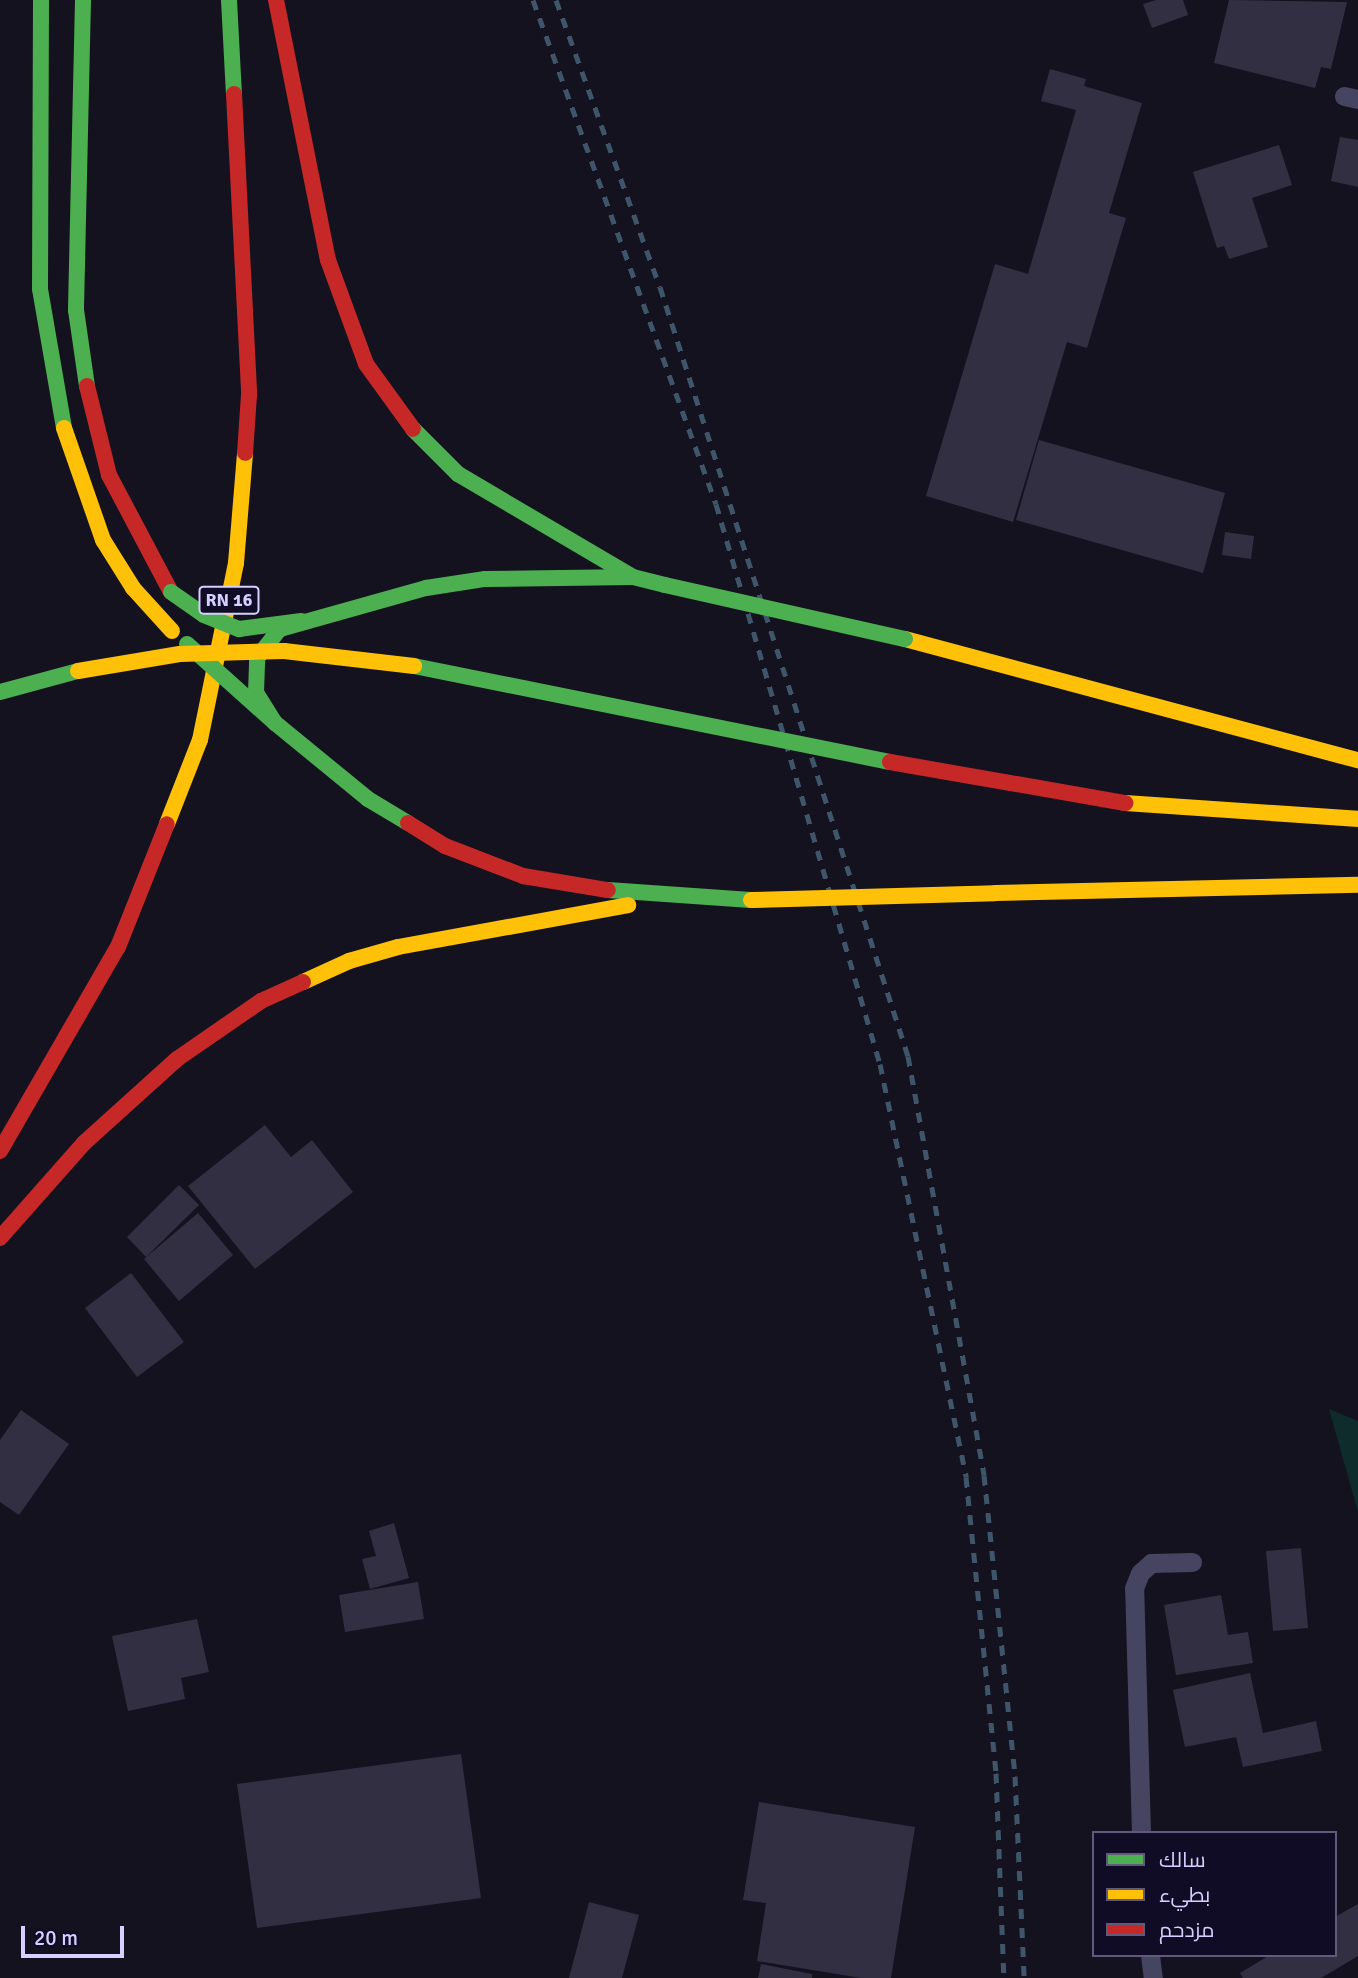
<!DOCTYPE html>
<html>
<head>
<meta charset="utf-8">
<style>
  body { margin:0 }
  #map { position:relative; width:1358px; height:1978px; overflow:hidden; background:#14121f; font-family:Signika,Cairo,sans-serif }
  div>[style] { position:absolute }
  [style*='--x'] { left:calc(var(--x)*1px); top:calc(var(--y)*1px); width:calc(var(--w)*1px); rotate:calc(var(--a)*1deg) }
  .green>* { inset:0; background:#0f2c2c }
  .building>* { inset:0; background:#322f42 }
  .lane>* { height:19px; margin:-9.5px; padding:0 9.5px; transform-origin:9.5px; border-radius:9.5px; background:#464561 }
  .fast>* { height:16px; margin:-8px; padding:0 8px; transform-origin:8px; border-radius:8px; background:#4caf50 }
  .slow>* { height:16px; margin:-8px; padding:0 8px; transform-origin:8px; border-radius:8px; background:#ffc107 }
  .jam>* { height:16px; margin:-8px; padding:0 8px; transform-origin:8px; border-radius:8px; background:#c62828 }
  .rail>* { height:5px; margin-top:-2.5px; transform-origin:0; background:repeating-linear-gradient(90deg,#3f566a 0 10px,transparent 0 19px) }
  .fast-bridge>* { height:16px; margin:-8px; padding:0 8px; transform-origin:8px; border-radius:8px; background:#4caf50 }
  .slow-bridge>* { height:16px; margin:-8px; padding:0 8px; transform-origin:8px; border-radius:8px; background:#ffc107 }
  .jam-bridge>* { height:16px; margin:-8px; padding:0 8px; transform-origin:8px; border-radius:8px; background:#c62828 }
  span { translate:-50% -50%; white-space:nowrap; text-align:center; line-height:1.15; -webkit-text-stroke:5px #100c25; paint-order:stroke }
  .shield-label span { padding:2px 5px; background:#100c25; border:2px solid; border-radius:5px; -webkit-text-stroke-width:0 }
  .shield-label { font-size:18px; color:#d5d0ff; font-weight:700 }
  .legend { position:absolute; left:1092px; top:1831px; width:245px; height:126px; box-sizing:border-box; background:#100c25; border:2px solid #5f5a7c; margin:0; padding:9px 12px; list-style:none; font-size:21px; color:#d5d0ff }
  .legend li { display:flex; align-items:center; gap:14px; height:35px }
  .legend b { width:35px; border:2px solid #5f5a7c }
  .scale { position:absolute; left:21px; top:1926px; width:103px; height:32px; box-sizing:border-box; border:4px solid #d5d0ff; border-top:0; padding-left:9px; font-size:21px; line-height:24px; white-space:nowrap; color:#d5d0ff; -webkit-text-stroke:5px #100c25; paint-order:stroke }
</style>
</head>
<body>
<div id="map">
  <div class="green">
    <i style="clip-path:polygon(1329px 1409px,1358px 1421px,1358px 1512px)"></i>
  </div>
  <div class="building">
    <i style="clip-path:polygon(1156px 0,1183px 0,1188px 15px,1152px 28px,1143px 4px)"></i>
    <i style="clip-path:polygon(1229px 0,1347px 2px,1331px 69px,1321px 67px,1315px 88px,1214px 63px)"></i>
    <i style="clip-path:polygon(1050px 69px,1086px 79px,1084px 86px,1142px 103px,1109px 213px,1126px 218px,1087px 348px,1067px 342px,1013px 522px,926px 496px,995px 264px,1028px 274px,1076px 110px,1041px 101px)"></i>
    <i style="clip-path:polygon(1340px 137px,1358px 140px,1358px 187px,1331px 181px)"></i>
    <i style="clip-path:polygon(1279px 145px,1292px 185px,1252px 198px,1268px 247px,1229px 259px,1224px 246px,1217px 248px,1193px 172px)"></i>
    <i style="clip-path:polygon(1039px 440px,1225px 493px,1203px 573px,1016px 520px)"></i>
    <i style="clip-path:polygon(1225px 532px,1254px 536px,1251px 559px,1222px 555px)"></i>
    <i style="clip-path:polygon(265px 1125px,291px 1157px,312px 1140px,353px 1192px,255px 1269px,188px 1186px)"></i>
    <i style="clip-path:polygon(179px 1185px,199px 1205px,146px 1257px,127px 1237px)"></i>
    <i style="clip-path:polygon(198px 1213px,233px 1255px,179px 1301px,144px 1259px)"></i>
    <i style="clip-path:polygon(131px 1273px,184px 1342px,137px 1377px,85px 1308px)"></i>
    <i style="clip-path:polygon(21px 1410px,69px 1444px,19px 1515px,0 1502px,0 1440px)"></i>
    <i style="clip-path:polygon(394px 1523px,409px 1578px,370px 1589px,362px 1559px,376px 1556px,369px 1531px)"></i>
    <i style="clip-path:polygon(1301px 1548px,1308px 1628px,1273px 1631px,1266px 1551px)"></i>
    <i style="clip-path:polygon(418px 1582px,424px 1619px,345px 1632px,339px 1595px)"></i>
    <i style="clip-path:polygon(1221px 1595px,1228px 1635px,1248px 1632px,1253px 1663px,1176px 1675px,1164px 1605px)"></i>
    <i style="clip-path:polygon(197px 1619px,209px 1672px,181px 1678px,185px 1699px,128px 1711px,112px 1636px)"></i>
    <i style="clip-path:polygon(1250px 1673px,1263px 1733px,1316px 1721px,1322px 1751px,1243px 1767px,1236px 1737px,1185px 1747px,1173px 1690px)"></i>
    <i style="clip-path:polygon(461px 1754px,481px 1898px,257px 1928px,237px 1784px)"></i>
    <i style="clip-path:polygon(759px 1802px,915px 1827px,891px 1978px,861px 1978px,757px 1961px,766px 1903px,743px 1900px)"></i>
    <i style="clip-path:polygon(589px 1902px,639px 1915px,622px 1978px,569px 1978px)"></i>
    <i style="clip-path:polygon(1358px 1904px,1358px 1956px,1321px 1978px,1243px 1978px,1240px 1973px,1270px 1955px,1335px 1955px,1335px 1917px)"></i>
    <i style="clip-path:polygon(761px 1964px,812px 1974px,812px 1978px,758px 1978px)"></i>
  </div>
  <div class="lane">
    <i style="--x:1344;--y:96;--w:14;--a:12"></i>
    <i style="--x:1141;--y:1833;--w:245;--a:-91.6"></i>
    <i style="--x:1134;--y:1588;--w:16;--a:-68"></i>
    <i style="--x:1140;--y:1573;--w:15;--a:-42"></i>
    <i style="--x:1151;--y:1563;--w:41;--a:-1.4"></i>
    <i style="--x:1150;--y:1955;--w:23;--a:83"></i>
  </div>
  <div class="fast">
    <i style="--x:41;--y:0;--w:289;--a:90.2"></i>
    <i style="--x:40;--y:289;--w:141;--a:80.2"></i>
    <i style="--x:83;--y:0;--w:310;--a:91.3"></i>
    <i style="--x:76;--y:310;--w:77;--a:81.8"></i>
    <i style="--x:229;--y:0;--w:94;--a:87"></i>
    <i style="--x:413;--y:429;--w:64;--a:45"></i>
    <i style="--x:458;--y:474;--w:201;--a:30.5"></i>
    <i style="--x:0;--y:692;--w:81;--a:-15.1"></i>
    <i style="--x:408;--y:823;--w:47;--a:-149"></i>
    <i style="--x:368;--y:799;--w:120;--a:-140.7"></i>
    <i style="--x:275;--y:723;--w:36;--a:-122"></i>
    <i style="--x:256;--y:693;--w:35;--a:-88"></i>
    <i style="--x:257;--y:658;--w:37;--a:-52"></i>
    <i style="--x:280;--y:629;--w:152;--a:-15.7"></i>
    <i style="--x:426;--y:588;--w:60;--a:-8.7"></i>
    <i style="--x:485;--y:579;--w:148;--a:-0.8"></i>
    <i style="--x:633;--y:577;--w:33;--a:14"></i>
    <i style="--x:608;--y:890;--w:143;--a:4"></i>
  </div>
  <div class="slow">
    <i style="--x:64;--y:428;--w:119;--a:70.8"></i>
    <i style="--x:103;--y:540;--w:57;--a:58"></i>
    <i style="--x:133;--y:588;--w:58;--a:47.8"></i>
    <i style="--x:905;--y:639;--w:469;--a:15"></i>
    <i style="--x:1125;--y:803;--w:234;--a:3.9"></i>
    <i style="--x:167;--y:824;--w:90;--a:-68.6"></i>
    <i style="--x:200;--y:740;--w:181;--a:-78.5"></i>
    <i style="--x:236;--y:563;--w:110;--a:-85.3"></i>
    <i style="--x:995;--y:893;--w:363;--a:-1.3"></i>
    <i style="--x:303;--y:982;--w:51;--a:-24.5"></i>
    <i style="--x:349;--y:961;--w:51;--a:-15.9"></i>
    <i style="--x:398;--y:947;--w:234;--a:-10.3"></i>
  </div>
  <div class="jam">
    <i style="--x:276;--y:0;--w:265;--a:78.7"></i>
    <i style="--x:328;--y:260;--w:111;--a:69.9"></i>
    <i style="--x:366;--y:364;--w:80;--a:54.1"></i>
    <i style="--x:234;--y:94;--w:301;--a:87.1"></i>
    <i style="--x:249;--y:395;--w:58;--a:93.9"></i>
    <i style="--x:87;--y:386;--w:92;--a:76.1"></i>
    <i style="--x:109;--y:475;--w:132;--a:62.1"></i>
    <i style="--x:408;--y:823;--w:44;--a:31.9"></i>
    <i style="--x:445;--y:846;--w:84;--a:21"></i>
    <i style="--x:523;--y:876;--w:86;--a:9.4"></i>
    <i style="--x:0;--y:1151;--w:236;--a:-60"></i>
    <i style="--x:118;--y:947;--w:132;--a:-68.3"></i>
    <i style="--x:0;--y:1238;--w:127;--a:-48.5"></i>
    <i style="--x:84;--y:1143;--w:125;--a:-42.1"></i>
    <i style="--x:177;--y:1059;--w:102;--a:-34.6"></i>
    <i style="--x:261;--y:1001;--w:46;--a:-24.3"></i>
  </div>
  <div class="rail">
    <i style="--x:533;--y:0;--w:536;--a:70.04"></i>
    <i style="--x:716;--y:504;--w:584;--a:73.68"></i>
    <i style="--x:880;--y:1064;--w:422;--a:78.2"></i>
    <i style="--x:966;--y:1477;--w:298;--a:84.2"></i>
    <i style="--x:996;--y:1773;--w:205;--a:87.8"></i>
    <i style="--x:556;--y:0;--w:305;--a:70.1"></i>
    <i style="--x:660;--y:287;--w:808;--a:72.13"></i>
    <i style="--x:908;--y:1056;--w:426;--a:79.7"></i>
    <i style="--x:984;--y:1475;--w:303;--a:84.1"></i>
    <i style="--x:1015;--y:1776;--w:202;--a:87.4"></i>
  </div>
  <div class="fast-bridge">
    <i style="--x:665;--y:585;--w:246;--a:12.7"></i>
    <i style="--x:171;--y:592;--w:40;--a:34.9"></i>
    <i style="--x:204;--y:615;--w:38;--a:22"></i>
    <i style="--x:239;--y:629;--w:63;--a:-7.4"></i>
    <i style="--x:187;--y:644;--w:118;--a:41.9"></i>
    <i style="--x:414;--y:666;--w:486;--a:11.4"></i>
  </div>
  <div class="slow-bridge">
    <i style="--x:78;--y:671;--w:103;--a:-9.5"></i>
    <i style="--x:180;--y:654;--w:104;--a:-1.7"></i>
    <i style="--x:284;--y:651;--w:131;--a:6.6"></i>
    <i style="--x:751;--y:900;--w:244;--a:-1.6"></i>
  </div>
  <div class="jam-bridge">
    <i style="--x:890;--y:762;--w:239;--a:9.9"></i>
  </div>
  <div class="shield-label">
    <span style="left:229px;top:600px">RN 16</span>
  </div>
  <ul class="legend">
  <li><b style="height:9px;background:#4caf50"></b>سالك</li>
  <li><b style="height:9px;background:#ffc107"></b>بطيء</li>
  <li><b style="height:9px;background:#c62828"></b>مزدحم</li>
  </ul>
  <div class="scale">20 m</div>
</div>
</body>
</html>
